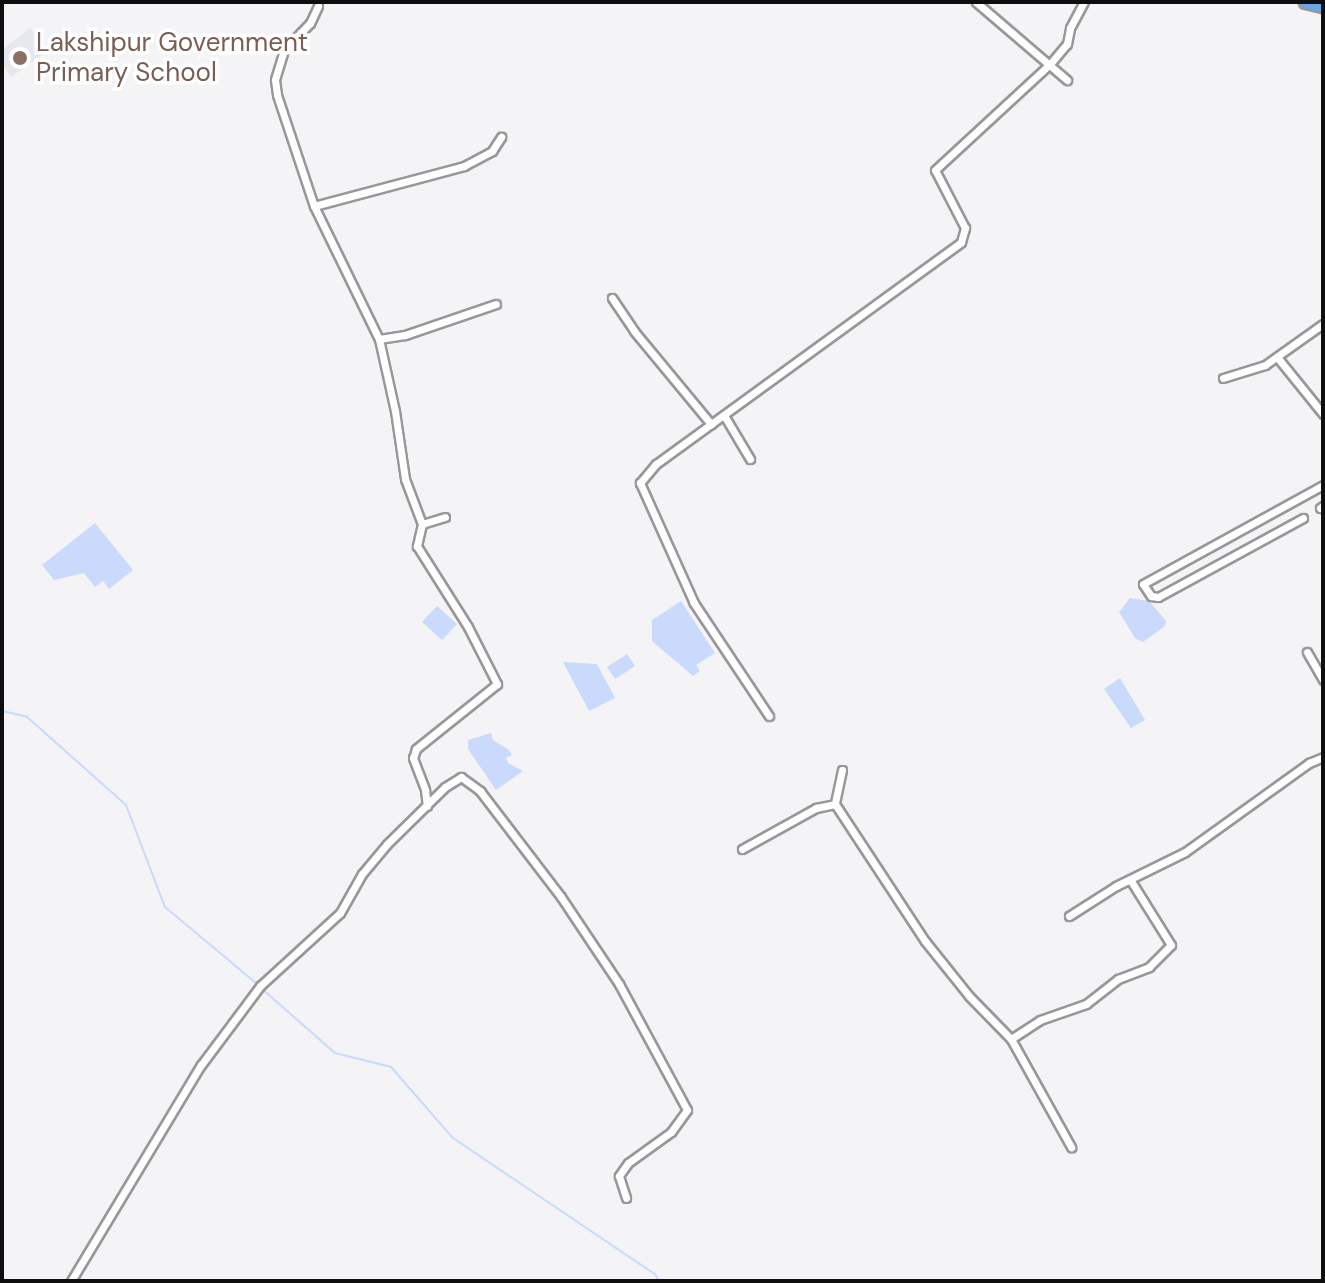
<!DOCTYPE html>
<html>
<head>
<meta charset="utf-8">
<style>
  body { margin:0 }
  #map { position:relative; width:1325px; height:1283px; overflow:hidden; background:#f4f3f6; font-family:"DM Sans",sans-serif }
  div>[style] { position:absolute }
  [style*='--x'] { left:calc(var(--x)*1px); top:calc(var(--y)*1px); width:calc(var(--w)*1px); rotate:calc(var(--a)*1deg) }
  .built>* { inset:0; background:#e7e7f0 }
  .water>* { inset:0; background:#c9dafc }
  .stream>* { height:2px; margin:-1px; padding:0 1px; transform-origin:1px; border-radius:1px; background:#c9dafc }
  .roads { filter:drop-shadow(2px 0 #98989a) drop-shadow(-2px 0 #98989a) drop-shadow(0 2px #98989a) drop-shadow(0 -2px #98989a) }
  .minor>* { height:7px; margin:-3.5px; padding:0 3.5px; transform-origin:3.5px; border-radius:3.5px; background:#fff }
  .highway>* { height:11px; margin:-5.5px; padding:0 5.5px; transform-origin:5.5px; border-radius:5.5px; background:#66a8e7 }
  .dots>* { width:22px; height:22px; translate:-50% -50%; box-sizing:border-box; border:4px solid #fff; border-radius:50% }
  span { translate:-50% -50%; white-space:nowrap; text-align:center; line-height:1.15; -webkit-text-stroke:7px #fff; paint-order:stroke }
  .education-label { font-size:26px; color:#785e54 }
  .left { translate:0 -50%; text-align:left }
  .frame { position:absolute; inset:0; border:4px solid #0e0e0f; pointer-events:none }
</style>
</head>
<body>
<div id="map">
  <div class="built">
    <i style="clip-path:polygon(30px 28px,48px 51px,11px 77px,2px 65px,2px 50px)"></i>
  </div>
  <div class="water">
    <i style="clip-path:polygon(95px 523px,133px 570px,109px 589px,103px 581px,95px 587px,84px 573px,54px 580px,42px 565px)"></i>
    <i style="clip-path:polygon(1130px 598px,1149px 601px,1166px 621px,1165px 626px,1143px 642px,1135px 638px,1119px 612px)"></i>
    <i style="clip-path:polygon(681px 601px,715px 653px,696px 665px,700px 671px,693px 676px,652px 641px,652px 620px)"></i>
    <i style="clip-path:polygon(437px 606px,457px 624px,442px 640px,422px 622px)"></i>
    <i style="clip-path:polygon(627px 654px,635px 666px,615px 679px,607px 667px)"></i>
    <i style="clip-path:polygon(563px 662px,597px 664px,615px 698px,589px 711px)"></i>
    <i style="clip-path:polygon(1120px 678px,1145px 720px,1131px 728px,1104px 689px)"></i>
    <i style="clip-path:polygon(491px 733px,493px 740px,509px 750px,512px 755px,506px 758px,508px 763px,523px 771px,496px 790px,468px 749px,468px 740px)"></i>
  </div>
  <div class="stream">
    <i style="--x:2;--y:711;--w:26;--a:13"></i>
    <i style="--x:27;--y:717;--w:132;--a:41.6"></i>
    <i style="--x:126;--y:805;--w:109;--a:69.1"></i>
    <i style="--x:165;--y:907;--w:119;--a:39.9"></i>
    <i style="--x:261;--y:988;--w:98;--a:41.3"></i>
    <i style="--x:335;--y:1053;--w:58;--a:14"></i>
    <i style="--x:391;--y:1067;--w:94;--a:48.9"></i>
    <i style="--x:453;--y:1138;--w:244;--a:34"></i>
    <i style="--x:655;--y:1274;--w:8;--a:60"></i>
  </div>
  <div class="roads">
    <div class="minor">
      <i style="--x:976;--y:2;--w:120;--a:40.6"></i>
      <i style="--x:318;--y:6;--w:19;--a:115"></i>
      <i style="--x:310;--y:23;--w:37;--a:134"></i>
      <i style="--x:284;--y:50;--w:31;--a:107"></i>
      <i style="--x:275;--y:80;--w:15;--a:82"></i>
      <i style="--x:277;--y:95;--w:117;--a:71.6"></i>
      <i style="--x:314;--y:206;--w:148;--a:64"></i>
      <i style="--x:379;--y:339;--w:74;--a:77.5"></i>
      <i style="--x:395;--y:411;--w:69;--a:81.6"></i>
      <i style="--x:405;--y:479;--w:48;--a:69.3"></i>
      <i style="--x:422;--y:524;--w:23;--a:103"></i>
      <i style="--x:417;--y:546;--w:96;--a:57.8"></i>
      <i style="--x:468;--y:627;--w:64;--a:63"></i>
      <i style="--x:497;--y:684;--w:104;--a:141.3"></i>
      <i style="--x:416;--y:749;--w:9;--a:108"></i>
      <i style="--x:413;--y:758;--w:34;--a:69"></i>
      <i style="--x:425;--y:790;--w:16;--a:83"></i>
      <i style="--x:314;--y:206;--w:155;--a:-14.9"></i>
      <i style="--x:464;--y:166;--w:32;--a:-28"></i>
      <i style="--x:492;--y:151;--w:17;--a:-57"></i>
      <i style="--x:612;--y:298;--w:40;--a:56"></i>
      <i style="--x:634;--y:331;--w:121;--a:50.4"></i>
      <i style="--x:379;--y:339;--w:26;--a:-9"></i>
      <i style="--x:405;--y:335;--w:96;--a:-18.8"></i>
      <i style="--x:1277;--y:357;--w:73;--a:51.1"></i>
      <i style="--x:1223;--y:378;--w:44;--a:-17.2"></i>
      <i style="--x:1265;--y:365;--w:71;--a:-35.3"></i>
      <i style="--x:725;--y:417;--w:49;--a:59.2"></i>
      <i style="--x:1320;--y:508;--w:4;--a:-34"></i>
      <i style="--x:1303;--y:518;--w:165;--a:151.4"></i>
      <i style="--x:1158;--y:597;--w:7;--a:-172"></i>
      <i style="--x:1151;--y:596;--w:14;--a:-124"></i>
      <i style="--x:1143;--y:584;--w:205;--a:-28.8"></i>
      <i style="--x:422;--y:524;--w:24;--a:-17"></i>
      <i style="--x:1307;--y:652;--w:32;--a:60"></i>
      <i style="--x:769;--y:716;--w:136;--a:-123.6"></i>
      <i style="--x:694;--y:603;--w:132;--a:-114.2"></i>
      <i style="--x:640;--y:483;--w:25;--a:-50"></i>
      <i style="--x:656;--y:464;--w:377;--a:-36"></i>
      <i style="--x:961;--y:242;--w:15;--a:-74"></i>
      <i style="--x:965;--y:228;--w:65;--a:-117.3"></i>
      <i style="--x:935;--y:170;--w:156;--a:-42.7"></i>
      <i style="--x:1050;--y:64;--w:26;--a:-50"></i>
      <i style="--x:1067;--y:44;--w:16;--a:-79"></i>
      <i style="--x:1070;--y:28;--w:30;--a:-62"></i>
      <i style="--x:842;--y:770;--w:35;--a:102"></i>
      <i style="--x:835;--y:804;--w:164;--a:56.7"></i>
      <i style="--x:925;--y:941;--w:70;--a:51.3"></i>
      <i style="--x:969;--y:996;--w:60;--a:45.7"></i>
      <i style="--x:1011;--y:1039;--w:124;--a:60.9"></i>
      <i style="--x:742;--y:849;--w:85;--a:-29"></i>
      <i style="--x:816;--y:808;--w:19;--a:-12"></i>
      <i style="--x:1069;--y:916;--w:56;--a:-32.6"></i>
      <i style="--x:1116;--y:886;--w:77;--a:-26.2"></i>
      <i style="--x:1185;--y:852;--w:153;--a:-35.7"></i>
      <i style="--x:1309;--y:763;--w:15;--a:-23"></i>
      <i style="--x:1011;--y:1039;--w:35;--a:-33"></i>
      <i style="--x:1040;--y:1020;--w:49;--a:-19.2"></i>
      <i style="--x:1086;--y:1004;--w:41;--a:-38"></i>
      <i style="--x:1118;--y:979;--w:33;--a:-21"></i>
      <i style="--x:1149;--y:967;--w:31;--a:-45"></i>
      <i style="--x:1171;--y:945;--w:75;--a:-122"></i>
      <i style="--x:71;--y:1281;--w:252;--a:-59"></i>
      <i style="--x:201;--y:1065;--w:99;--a:-53.2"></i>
      <i style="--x:260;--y:986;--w:108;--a:-42.4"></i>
      <i style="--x:340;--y:913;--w:45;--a:-60.6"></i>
      <i style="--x:362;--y:874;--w:39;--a:-50"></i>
      <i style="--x:387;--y:844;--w:81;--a:-44.5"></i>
      <i style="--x:445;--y:787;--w:19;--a:-32"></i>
      <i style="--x:461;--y:777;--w:24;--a:36"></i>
      <i style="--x:480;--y:791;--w:133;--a:52.6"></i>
      <i style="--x:561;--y:897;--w:105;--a:56.3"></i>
      <i style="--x:619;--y:984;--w:143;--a:61.6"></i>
      <i style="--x:687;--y:1110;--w:27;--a:126"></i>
      <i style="--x:671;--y:1132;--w:53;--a:144.2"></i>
      <i style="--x:628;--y:1163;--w:16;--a:125"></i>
      <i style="--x:619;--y:1176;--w:23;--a:72"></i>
    </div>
    <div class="highway">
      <i style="--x:1305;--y:2;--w:18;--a:13"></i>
    </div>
  </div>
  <div class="dots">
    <i style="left:20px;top:58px;background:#8d6e63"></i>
  </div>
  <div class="education-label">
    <span class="left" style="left:36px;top:58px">Lakshipur Government<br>Primary School</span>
  </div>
  <div class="frame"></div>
</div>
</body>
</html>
